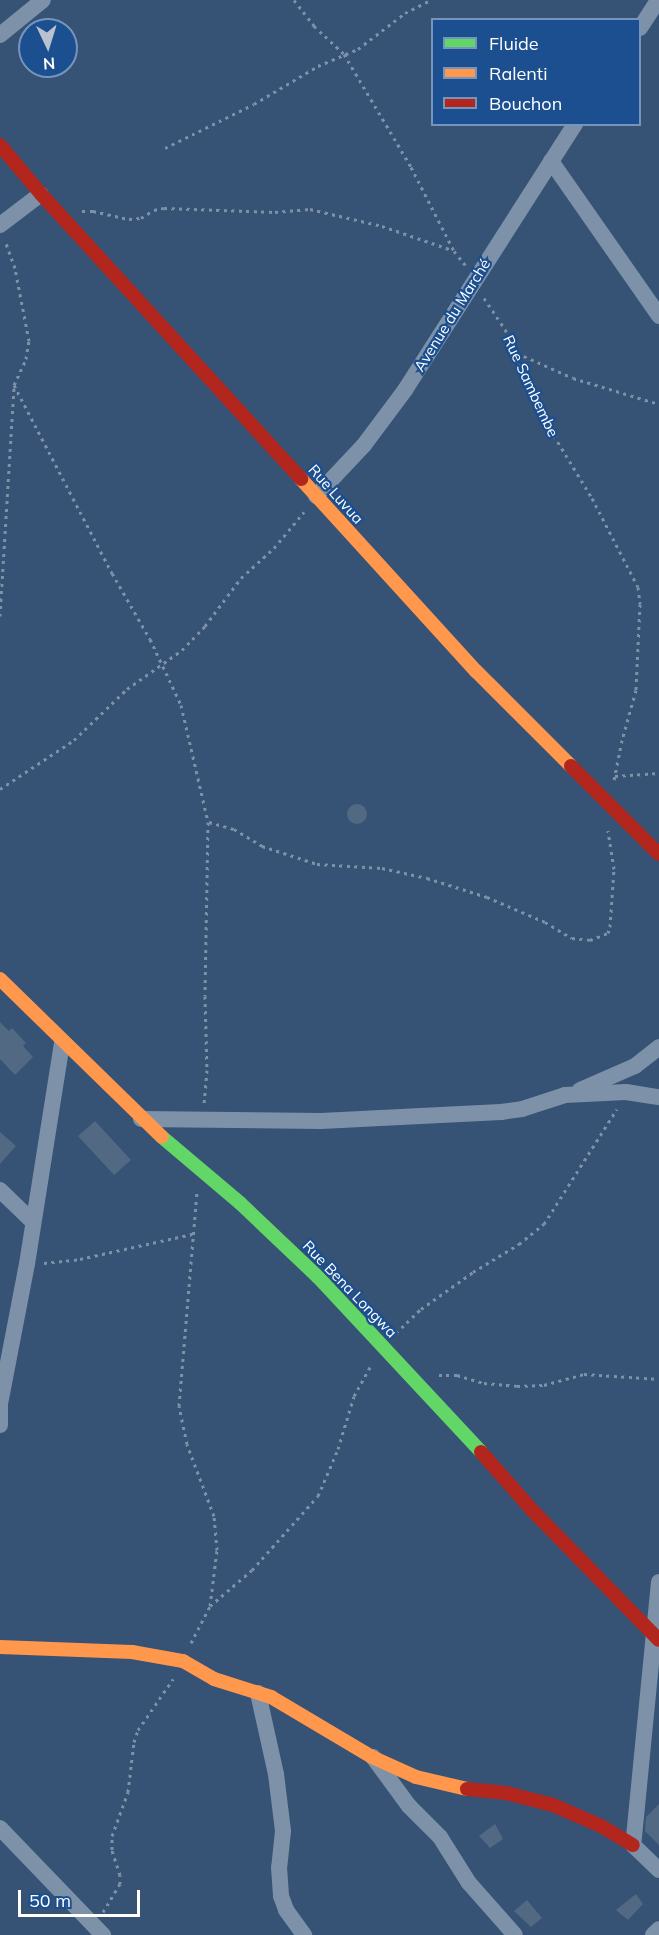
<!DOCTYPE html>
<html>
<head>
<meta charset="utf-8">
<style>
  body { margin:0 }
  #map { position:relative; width:659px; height:1935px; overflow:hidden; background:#365274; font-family:Mulish,sans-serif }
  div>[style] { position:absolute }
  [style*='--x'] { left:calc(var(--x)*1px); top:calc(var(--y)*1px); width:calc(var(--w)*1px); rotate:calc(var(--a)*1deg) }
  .building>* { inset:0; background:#526984 }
  .round { border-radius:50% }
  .path>* { height:3px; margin-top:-1.5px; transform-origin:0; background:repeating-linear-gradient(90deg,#7d92a8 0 3px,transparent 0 7.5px) }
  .street>* { height:16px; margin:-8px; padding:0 8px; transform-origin:8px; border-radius:8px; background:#7d92a8 }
  .fast>* { height:14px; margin:-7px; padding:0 7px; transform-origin:7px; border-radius:7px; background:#63d668 }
  .slow>* { height:14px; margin:-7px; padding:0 7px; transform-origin:7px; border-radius:7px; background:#ff974d }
  .jam>* { height:14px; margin:-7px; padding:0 7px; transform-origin:7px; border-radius:7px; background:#b3261e }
  span { translate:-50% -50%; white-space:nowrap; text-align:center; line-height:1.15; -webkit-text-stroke:4.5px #1b4f8f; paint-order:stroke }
  .street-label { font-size:15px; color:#fff }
  .legend { position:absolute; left:431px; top:18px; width:210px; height:108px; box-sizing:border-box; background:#1b4f8f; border:2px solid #7695bc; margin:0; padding:8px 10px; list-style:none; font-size:18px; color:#fff }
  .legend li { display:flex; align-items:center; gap:12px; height:30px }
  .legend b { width:30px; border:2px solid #7695bc }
  .north { position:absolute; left:18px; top:18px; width:60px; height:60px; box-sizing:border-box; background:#1b4f8f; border:2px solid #7695bc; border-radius:50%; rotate:176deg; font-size:16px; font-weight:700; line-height:24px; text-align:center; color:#fff }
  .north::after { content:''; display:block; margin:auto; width:21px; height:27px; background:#b9c2ce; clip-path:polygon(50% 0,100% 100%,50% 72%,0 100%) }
  .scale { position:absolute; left:18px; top:1890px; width:122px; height:27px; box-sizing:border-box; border:3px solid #fff; border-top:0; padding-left:8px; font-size:18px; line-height:21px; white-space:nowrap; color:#fff; -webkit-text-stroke:4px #1b4f8f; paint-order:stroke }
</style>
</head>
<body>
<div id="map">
  <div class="building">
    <i class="round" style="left:347px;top:804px;width:20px;height:20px"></i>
    <i style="clip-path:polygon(0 1022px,9px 1031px,12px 1028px,26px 1043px,23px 1046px,33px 1057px,15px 1075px,0 1059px)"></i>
    <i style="clip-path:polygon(95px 1121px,131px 1160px,114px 1175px,78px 1136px)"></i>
    <i style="clip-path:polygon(0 1132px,16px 1146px,0 1164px)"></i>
    <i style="clip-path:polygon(659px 1804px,659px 1845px,645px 1831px,646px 1817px)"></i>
    <i style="clip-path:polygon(495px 1824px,503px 1839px,490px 1848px,479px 1836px)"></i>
    <i style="clip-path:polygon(636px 1894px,643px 1904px,628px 1920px,616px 1910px)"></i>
    <i style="clip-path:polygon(527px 1900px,542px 1918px,531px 1927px,514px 1911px)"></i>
  </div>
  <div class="path">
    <i style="--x:294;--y:0;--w:33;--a:52"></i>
    <i style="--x:314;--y:26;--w:41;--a:43"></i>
    <i style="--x:344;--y:54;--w:131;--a:59.3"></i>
    <i style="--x:411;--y:167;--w:94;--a:62.9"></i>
    <i style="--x:454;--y:251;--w:19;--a:51"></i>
    <i style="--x:165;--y:148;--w:99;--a:-26.3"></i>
    <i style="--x:254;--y:104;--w:74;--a:-30.7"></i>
    <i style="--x:318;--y:66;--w:43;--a:-23"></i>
    <i style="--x:358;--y:49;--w:59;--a:-37.5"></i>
    <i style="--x:405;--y:13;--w:29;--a:-27"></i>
    <i style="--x:82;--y:211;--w:11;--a:0"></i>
    <i style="--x:93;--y:211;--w:37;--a:13"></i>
    <i style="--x:129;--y:219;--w:12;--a:-5"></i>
    <i style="--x:141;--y:218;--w:15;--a:-32"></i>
    <i style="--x:154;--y:210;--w:10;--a:-11"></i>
    <i style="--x:164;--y:208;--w:111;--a:2.1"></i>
    <i style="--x:275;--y:212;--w:35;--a:-5"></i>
    <i style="--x:310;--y:209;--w:74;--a:13.3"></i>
    <i style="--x:382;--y:226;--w:74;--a:18.9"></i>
    <i style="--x:484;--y:298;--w:37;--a:56"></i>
    <i style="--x:505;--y:329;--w:110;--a:65.8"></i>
    <i style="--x:550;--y:429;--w:81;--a:58.7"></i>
    <i style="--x:592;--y:498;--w:100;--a:62.7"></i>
    <i style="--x:638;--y:587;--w:17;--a:83"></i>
    <i style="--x:640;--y:604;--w:86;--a:92.7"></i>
    <i style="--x:636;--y:690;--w:52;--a:105.6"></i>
    <i style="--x:622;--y:740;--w:41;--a:101.3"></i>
    <i style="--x:517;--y:353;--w:61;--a:24.1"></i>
    <i style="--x:573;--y:378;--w:90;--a:16.8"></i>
    <i style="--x:14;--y:385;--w:212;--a:62.5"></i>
    <i style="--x:112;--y:573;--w:76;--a:60.1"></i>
    <i style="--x:150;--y:639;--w:73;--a:64.8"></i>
    <i style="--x:181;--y:705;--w:120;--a:77"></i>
    <i style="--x:208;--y:822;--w:174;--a:91"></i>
    <i style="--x:205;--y:996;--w:74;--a:88.5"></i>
    <i style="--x:207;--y:1070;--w:34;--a:95"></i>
    <i style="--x:0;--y:616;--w:231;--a:-86.5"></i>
    <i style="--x:14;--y:385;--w:29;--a:-65"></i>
    <i style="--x:26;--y:359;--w:18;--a:-81"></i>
    <i style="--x:29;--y:341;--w:74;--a:-100.9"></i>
    <i style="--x:15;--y:268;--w:29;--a:-110"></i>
    <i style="--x:615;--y:776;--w:44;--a:-3.9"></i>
    <i style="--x:0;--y:789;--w:89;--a:-33.5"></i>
    <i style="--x:74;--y:740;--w:74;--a:-43.9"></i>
    <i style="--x:127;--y:689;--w:67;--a:-35.3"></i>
    <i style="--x:182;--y:650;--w:33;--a:-46"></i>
    <i style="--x:205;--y:626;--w:60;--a:-53.1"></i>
    <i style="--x:241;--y:578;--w:45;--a:-42.3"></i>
    <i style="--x:274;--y:548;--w:47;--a:-50.2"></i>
    <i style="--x:209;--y:822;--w:26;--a:16"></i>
    <i style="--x:234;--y:829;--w:33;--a:31"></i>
    <i style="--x:262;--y:846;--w:58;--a:18.1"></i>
    <i style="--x:317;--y:864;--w:65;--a:3.5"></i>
    <i style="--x:382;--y:868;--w:46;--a:12.5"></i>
    <i style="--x:427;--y:878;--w:63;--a:17.6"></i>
    <i style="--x:487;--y:897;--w:63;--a:23.3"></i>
    <i style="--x:545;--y:922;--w:31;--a:31"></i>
    <i style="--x:572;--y:938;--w:18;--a:6"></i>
    <i style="--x:590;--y:940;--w:19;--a:-21"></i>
    <i style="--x:608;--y:933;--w:6;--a:-72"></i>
    <i style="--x:610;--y:927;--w:58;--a:-86.1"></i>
    <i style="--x:614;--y:869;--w:39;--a:-99"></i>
    <i style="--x:44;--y:1263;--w:36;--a:-6"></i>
    <i style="--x:80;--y:1259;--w:115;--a:-12.6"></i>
    <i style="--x:396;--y:1333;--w:35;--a:-44"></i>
    <i style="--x:421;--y:1309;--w:64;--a:-35.4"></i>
    <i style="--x:473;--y:1272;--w:54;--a:-31.3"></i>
    <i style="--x:519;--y:1244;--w:32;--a:-39"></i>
    <i style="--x:544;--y:1224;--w:136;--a:-57.6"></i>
    <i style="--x:439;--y:1375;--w:18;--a:0"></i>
    <i style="--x:457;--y:1375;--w:28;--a:17"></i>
    <i style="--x:484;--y:1383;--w:33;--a:5"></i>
    <i style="--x:517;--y:1386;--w:27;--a:-2"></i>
    <i style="--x:544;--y:1385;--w:41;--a:-15.4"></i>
    <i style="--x:584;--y:1374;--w:75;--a:3.8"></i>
    <i style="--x:210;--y:1606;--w:55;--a:-40.6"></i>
    <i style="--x:252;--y:1570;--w:99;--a:-48.3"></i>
    <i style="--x:318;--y:1496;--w:51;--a:-66.9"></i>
    <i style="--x:338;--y:1449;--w:55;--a:-73.2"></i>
    <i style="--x:354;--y:1396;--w:37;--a:-61"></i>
    <i style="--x:191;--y:1643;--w:42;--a:-62.8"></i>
    <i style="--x:210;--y:1606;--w:56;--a:-82.9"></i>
    <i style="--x:217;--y:1550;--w:34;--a:-95"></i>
    <i style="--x:214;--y:1516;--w:77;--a:-110.6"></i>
    <i style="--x:187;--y:1444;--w:39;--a:-102"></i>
    <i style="--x:179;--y:1406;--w:216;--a:-85.2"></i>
    <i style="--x:103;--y:1912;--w:33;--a:-59"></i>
    <i style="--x:120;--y:1884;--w:9;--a:-90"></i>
    <i style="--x:120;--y:1875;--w:26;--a:-108"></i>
    <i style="--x:112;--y:1850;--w:14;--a:-90"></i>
    <i style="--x:112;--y:1836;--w:47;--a:-70"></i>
    <i style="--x:128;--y:1792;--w:50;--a:-83.2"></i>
    <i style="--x:134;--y:1742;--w:13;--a:-72"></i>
    <i style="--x:138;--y:1730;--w:62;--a:-55.5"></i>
  </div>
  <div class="street">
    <i style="--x:640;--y:28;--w:33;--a:-57"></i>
    <i style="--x:0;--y:35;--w:55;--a:-39.1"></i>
    <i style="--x:551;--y:161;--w:189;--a:55.1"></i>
    <i style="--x:0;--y:225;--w:51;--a:-37.1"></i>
    <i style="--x:316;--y:496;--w:70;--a:-46.7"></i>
    <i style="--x:364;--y:445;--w:69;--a:-53.3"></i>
    <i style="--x:405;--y:390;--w:316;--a:-57.4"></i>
    <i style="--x:580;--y:1090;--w:60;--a:-23.6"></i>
    <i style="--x:635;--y:1066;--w:31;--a:-38"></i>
    <i style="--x:141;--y:1119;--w:180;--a:0.6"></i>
    <i style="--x:321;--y:1121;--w:180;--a:-2.9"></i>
    <i style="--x:501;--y:1112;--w:21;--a:-8"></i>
    <i style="--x:522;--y:1109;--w:45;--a:-18"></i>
    <i style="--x:565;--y:1095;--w:61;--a:-2.8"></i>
    <i style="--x:626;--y:1092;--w:33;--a:9"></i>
    <i style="--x:0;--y:1190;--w:45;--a:44.1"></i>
    <i style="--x:0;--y:1403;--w:22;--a:90"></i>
    <i style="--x:0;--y:1404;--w:143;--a:-79.1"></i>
    <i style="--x:27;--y:1264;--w:225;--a:-81"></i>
    <i style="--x:659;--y:1582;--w:264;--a:95.6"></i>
    <i style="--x:633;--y:1845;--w:36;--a:44"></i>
    <i style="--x:258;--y:1693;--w:83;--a:77.5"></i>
    <i style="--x:276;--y:1774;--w:57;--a:83"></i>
    <i style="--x:283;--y:1831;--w:36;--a:96"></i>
    <i style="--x:279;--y:1867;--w:29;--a:86"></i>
    <i style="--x:281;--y:1896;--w:15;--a:70"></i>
    <i style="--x:286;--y:1910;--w:31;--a:54"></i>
    <i style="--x:373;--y:1757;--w:61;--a:53.7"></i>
    <i style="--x:409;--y:1806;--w:44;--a:45"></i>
    <i style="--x:440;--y:1837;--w:54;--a:57.8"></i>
    <i style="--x:469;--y:1883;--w:69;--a:48.5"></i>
    <i style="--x:0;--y:1828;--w:149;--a:46.1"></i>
    <i style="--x:653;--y:1935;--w:8;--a:-45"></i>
  </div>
  <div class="fast">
    <i style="--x:162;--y:1137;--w:102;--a:40.2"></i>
    <i style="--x:240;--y:1203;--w:108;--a:43.5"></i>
    <i style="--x:318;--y:1277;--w:239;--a:47"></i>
  </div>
  <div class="slow">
    <i style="--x:301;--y:479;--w:260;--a:47.7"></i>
    <i style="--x:476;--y:671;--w:134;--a:45"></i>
    <i style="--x:0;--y:979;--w:226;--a:44.3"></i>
    <i style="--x:0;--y:1647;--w:132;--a:2.2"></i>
    <i style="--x:132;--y:1652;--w:52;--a:10"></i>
    <i style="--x:183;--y:1661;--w:36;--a:30"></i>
    <i style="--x:214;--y:1679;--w:60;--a:17.5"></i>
    <i style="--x:271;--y:1697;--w:117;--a:30.7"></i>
    <i style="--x:372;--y:1757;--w:48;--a:24.4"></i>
    <i style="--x:416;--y:1777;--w:52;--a:13.2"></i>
  </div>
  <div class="jam">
    <i style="--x:0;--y:145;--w:64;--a:50.1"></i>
    <i style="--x:41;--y:194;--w:386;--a:47.6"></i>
    <i style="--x:571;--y:766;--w:124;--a:45"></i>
    <i style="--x:481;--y:1452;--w:79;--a:48.6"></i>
    <i style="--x:533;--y:1511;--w:180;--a:45.7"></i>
    <i style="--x:467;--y:1789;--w:39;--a:6"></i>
    <i style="--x:506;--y:1793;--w:49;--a:14.3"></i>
    <i style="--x:553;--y:1805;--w:52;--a:23.6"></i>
    <i style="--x:601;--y:1826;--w:37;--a:31"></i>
  </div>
  <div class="street-label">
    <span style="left:452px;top:315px;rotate:-58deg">Avenue du Marché</span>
    <span style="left:531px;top:386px;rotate:65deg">Rue Sambembe</span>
    <span style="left:336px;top:494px;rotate:48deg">Rue Luvua</span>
    <span style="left:350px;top:1289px;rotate:46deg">Rue Bena Longwa</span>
  </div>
  <ul class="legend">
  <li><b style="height:8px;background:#63d668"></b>Fluide</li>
  <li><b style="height:8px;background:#ff974d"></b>Ralenti</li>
  <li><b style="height:8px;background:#b3261e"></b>Bouchon</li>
  </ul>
  <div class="north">N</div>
  <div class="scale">50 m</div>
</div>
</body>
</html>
